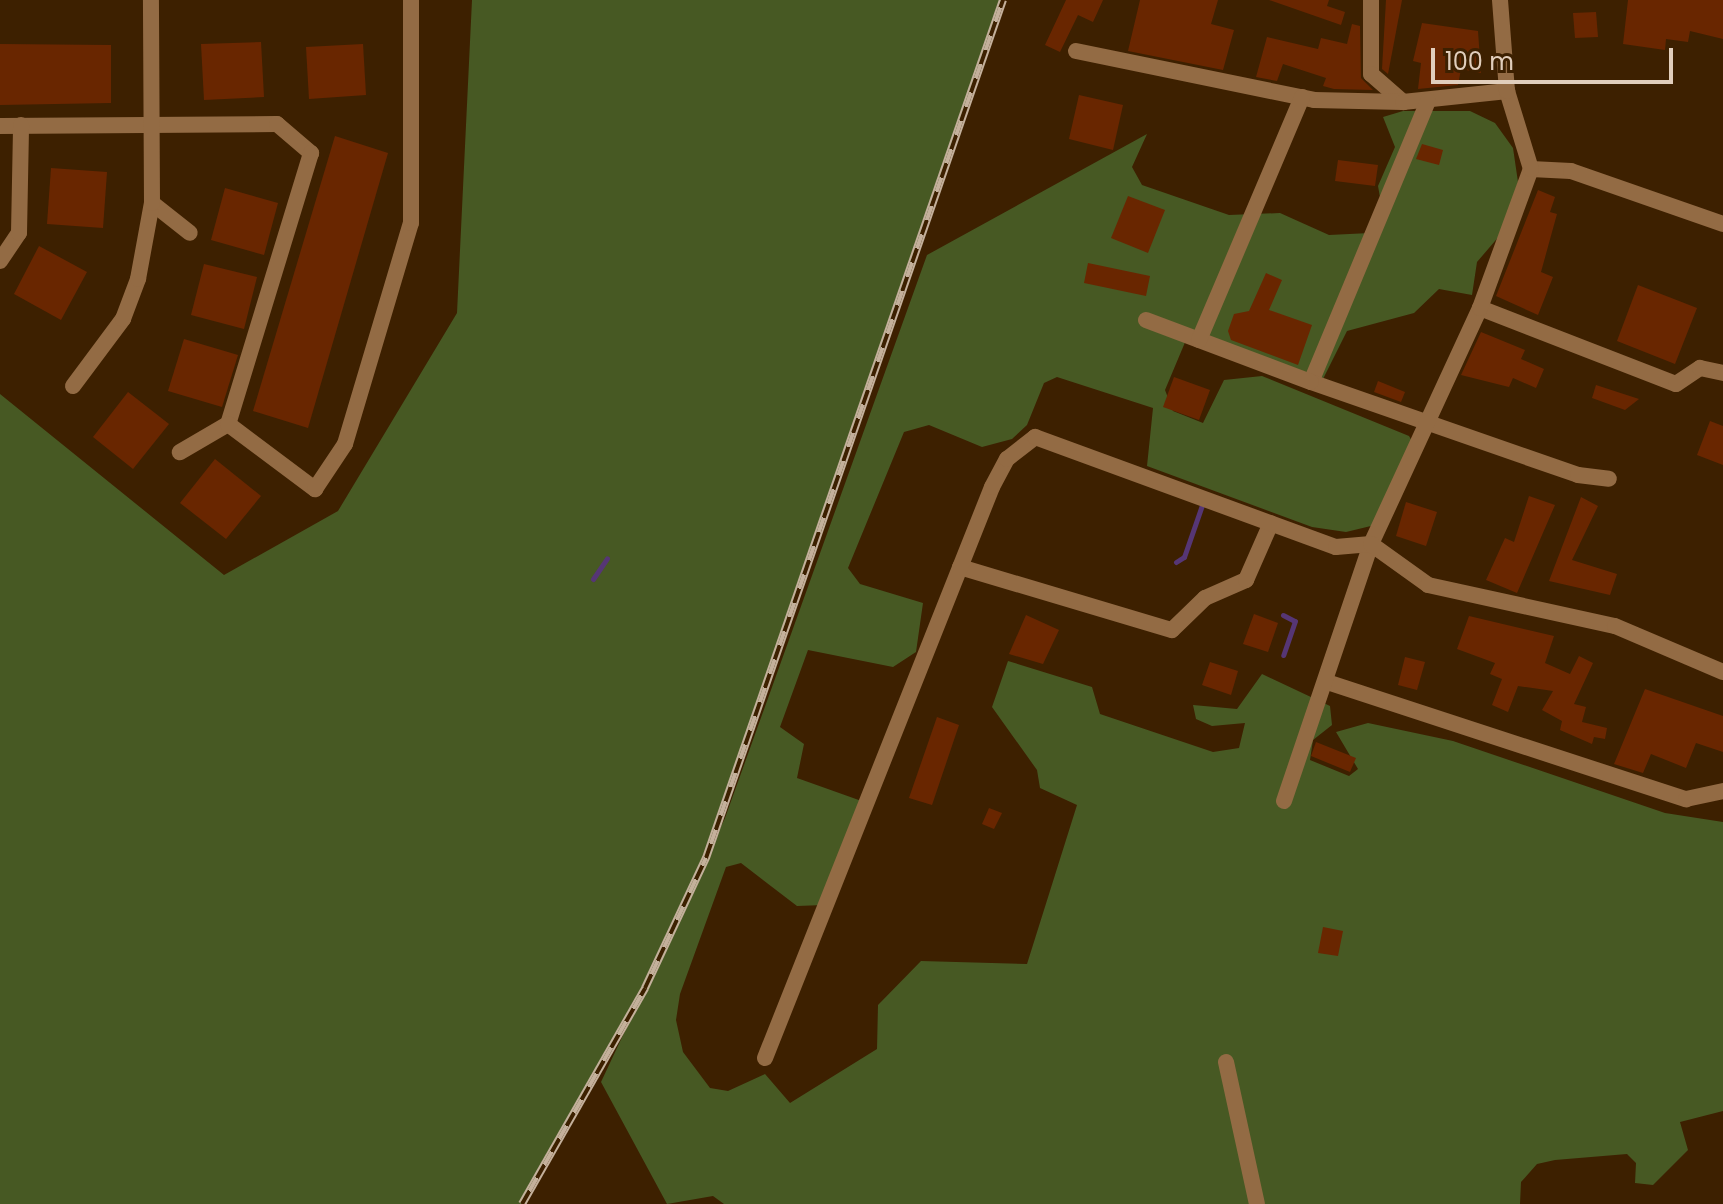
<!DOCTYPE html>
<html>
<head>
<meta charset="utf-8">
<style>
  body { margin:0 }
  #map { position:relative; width:1723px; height:1204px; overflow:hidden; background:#3d2000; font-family:Poppins,sans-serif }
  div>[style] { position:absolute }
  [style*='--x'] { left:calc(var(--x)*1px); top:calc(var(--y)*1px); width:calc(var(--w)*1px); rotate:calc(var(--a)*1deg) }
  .green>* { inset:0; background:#475923 }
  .stream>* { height:5px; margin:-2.5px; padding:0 2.5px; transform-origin:2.5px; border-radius:2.5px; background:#563675 }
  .building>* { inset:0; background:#692600 }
  .street>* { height:16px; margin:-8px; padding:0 8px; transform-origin:8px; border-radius:8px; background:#936b44 }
  .rail>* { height:8px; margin-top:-4px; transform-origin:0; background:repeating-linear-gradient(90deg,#3d2000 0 15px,#c4b09b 0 30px); box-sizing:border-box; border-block:2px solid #c4b09b }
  span { translate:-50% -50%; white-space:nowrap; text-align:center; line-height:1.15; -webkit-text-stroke:8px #3d2000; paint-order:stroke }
  .scale { position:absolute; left:1431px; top:48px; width:242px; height:36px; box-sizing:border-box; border:4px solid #e1cebc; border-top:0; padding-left:10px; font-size:24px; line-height:28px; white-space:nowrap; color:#e1cebc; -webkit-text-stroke:6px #3d2000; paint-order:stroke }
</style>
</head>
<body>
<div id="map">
  <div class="green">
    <i style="clip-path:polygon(472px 0,1003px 0,706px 858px,645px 988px,522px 1204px,0 1204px,0 394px,224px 575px,338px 511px,457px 313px)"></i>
    <i style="clip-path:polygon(1403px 111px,1470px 111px,1495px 123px,1513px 148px,1518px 182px,1501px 234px,1477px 262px,1472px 295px,1439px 289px,1414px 313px,1347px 331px,1322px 381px,1186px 340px,1165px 390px,1173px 411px,1203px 423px,1224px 380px,1262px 376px,1409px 436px,1413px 443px,1375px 525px,1346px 532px,1312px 527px,1147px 466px,1153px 408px,1057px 377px,1044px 383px,1027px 425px,1012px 439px,982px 447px,929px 425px,904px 432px,848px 568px,860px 584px,923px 603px,916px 652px,893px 667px,808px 650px,780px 727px,804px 744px,797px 778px,870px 804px,824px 905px,797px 906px,741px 863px,726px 867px,680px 994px,676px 1020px,683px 1052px,710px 1088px,728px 1091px,765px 1074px,790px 1103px,877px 1049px,878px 1005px,921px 961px,1027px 964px,1077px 805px,1040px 788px,1037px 770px,992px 707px,1008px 661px,1092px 687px,1100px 714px,1213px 752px,1239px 748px,1245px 723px,1212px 726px,1196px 719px,1193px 705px,1237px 709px,1262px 674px,1330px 706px,1332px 725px,1313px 740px,1310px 760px,1349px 776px,1358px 769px,1336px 732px,1368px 723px,1453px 741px,1665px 813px,1723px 822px,1723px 1111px,1680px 1122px,1688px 1150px,1653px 1185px,1635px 1183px,1636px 1163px,1627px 1154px,1555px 1160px,1537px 1164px,1521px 1182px,1520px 1204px,724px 1204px,713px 1196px,667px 1204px,601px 1082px,725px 818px,927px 255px,1147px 134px,1132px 167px,1142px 185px,1229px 215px,1280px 213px,1329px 235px,1370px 233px,1381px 203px,1378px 186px,1395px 147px,1383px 117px)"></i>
  </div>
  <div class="stream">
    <i style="--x:1176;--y:562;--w:9;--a:-32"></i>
    <i style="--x:1184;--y:557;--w:58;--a:-70.9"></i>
    <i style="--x:593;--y:579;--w:25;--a:-56"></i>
    <i style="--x:1283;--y:615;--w:13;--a:27"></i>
    <i style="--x:1295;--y:621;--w:36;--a:109"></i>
  </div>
  <div class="building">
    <i style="clip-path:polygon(1066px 0,1103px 0,1093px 22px,1078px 15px,1060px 52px,1045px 45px)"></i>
    <i style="clip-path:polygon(1140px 0,1218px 0,1211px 24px,1234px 30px,1223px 70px,1128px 51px)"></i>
    <i style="clip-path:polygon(1269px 0,1329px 0,1327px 6px,1345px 12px,1341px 25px)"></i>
    <i style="clip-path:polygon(1386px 0,1402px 0,1388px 74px,1382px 69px)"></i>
    <i style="clip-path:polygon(1628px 0,1723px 0,1723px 39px,1690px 31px,1688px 42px,1666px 39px,1665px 50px,1623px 44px)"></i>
    <i style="clip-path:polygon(1596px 12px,1598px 37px,1575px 38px,1573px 13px)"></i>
    <i style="clip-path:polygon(1422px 23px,1478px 31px,1481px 73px,1461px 69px,1458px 85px,1418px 89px,1421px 63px,1413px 61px)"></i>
    <i style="clip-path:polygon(1352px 24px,1360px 26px,1361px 78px,1373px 90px,1334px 89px,1323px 86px,1326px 78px,1283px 64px,1277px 81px,1256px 77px,1267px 37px,1318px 49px,1321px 38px,1347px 44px)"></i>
    <i style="clip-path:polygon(261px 42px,264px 97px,204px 100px,201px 44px)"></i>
    <i style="clip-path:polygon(0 44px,111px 45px,111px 103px,0 105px)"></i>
    <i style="clip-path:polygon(363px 44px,366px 95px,309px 99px,306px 47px)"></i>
    <i style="clip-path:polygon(1079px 95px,1123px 105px,1113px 150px,1069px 139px)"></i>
    <i style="clip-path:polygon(335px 136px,388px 153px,308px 428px,253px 411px)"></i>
    <i style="clip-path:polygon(1422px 144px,1443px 150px,1439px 165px,1416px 159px)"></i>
    <i style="clip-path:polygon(1338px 160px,1378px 165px,1375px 186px,1335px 181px)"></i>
    <i style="clip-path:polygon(51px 168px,107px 172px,103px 228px,47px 224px)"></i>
    <i style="clip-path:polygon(225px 188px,278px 203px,264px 255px,211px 240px)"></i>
    <i style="clip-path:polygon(1538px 190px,1555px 197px,1550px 212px,1557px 214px,1541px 272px,1553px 277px,1538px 315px,1496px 296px)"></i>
    <i style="clip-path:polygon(1128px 196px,1165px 210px,1148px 253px,1111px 238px)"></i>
    <i style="clip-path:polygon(39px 246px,87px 272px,61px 320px,14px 294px)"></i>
    <i style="clip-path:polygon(1088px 263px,1150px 276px,1146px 296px,1084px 283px)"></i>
    <i style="clip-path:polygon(204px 264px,257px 277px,244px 329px,191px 315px)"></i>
    <i style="clip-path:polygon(1266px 273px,1282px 280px,1269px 310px,1312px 325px,1298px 365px,1231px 340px,1228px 331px,1234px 314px,1249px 311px)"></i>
    <i style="clip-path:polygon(1638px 285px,1697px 308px,1675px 364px,1617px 341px)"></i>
    <i style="clip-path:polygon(1481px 332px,1525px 350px,1521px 359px,1544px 369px,1536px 388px,1513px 378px,1509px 387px,1461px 375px)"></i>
    <i style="clip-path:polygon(184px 339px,238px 355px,222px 407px,168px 391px)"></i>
    <i style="clip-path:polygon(1174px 377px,1210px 390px,1199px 420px,1163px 407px)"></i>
    <i style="clip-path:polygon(1378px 381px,1405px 392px,1401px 402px,1374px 392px)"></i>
    <i style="clip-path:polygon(1596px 385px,1639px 399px,1625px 410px,1592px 398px)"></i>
    <i style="clip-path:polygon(128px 392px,169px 424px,133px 469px,93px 437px)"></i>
    <i style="clip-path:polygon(1710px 421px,1723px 426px,1723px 465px,1697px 455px)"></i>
    <i style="clip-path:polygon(215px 459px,261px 496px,226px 539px,180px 503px)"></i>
    <i style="clip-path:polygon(1529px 496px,1555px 505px,1517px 593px,1486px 580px,1505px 538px,1514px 542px)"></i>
    <i style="clip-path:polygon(1581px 497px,1598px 506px,1572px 560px,1617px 574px,1610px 595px,1549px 581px)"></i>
    <i style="clip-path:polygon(1406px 502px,1437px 512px,1426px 546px,1396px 536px)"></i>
    <i style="clip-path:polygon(1254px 614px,1278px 623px,1268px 652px,1243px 644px)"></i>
    <i style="clip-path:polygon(1026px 615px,1059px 630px,1043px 664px,1009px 654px)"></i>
    <i style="clip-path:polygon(1469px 616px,1554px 636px,1545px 663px,1570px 674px,1579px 656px,1593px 663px,1574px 704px,1586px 707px,1582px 722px,1607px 728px,1605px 739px,1594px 737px,1592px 744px,1560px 730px,1562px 721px,1542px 710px,1553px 691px,1518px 686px,1508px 712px,1492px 705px,1502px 679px,1490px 674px,1495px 663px,1457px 649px)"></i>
    <i style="clip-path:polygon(1405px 657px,1425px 662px,1417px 690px,1398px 685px)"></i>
    <i style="clip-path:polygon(1210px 662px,1238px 671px,1231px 695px,1202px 685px)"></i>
    <i style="clip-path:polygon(1645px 689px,1723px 716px,1723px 752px,1696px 743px,1686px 768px,1651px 754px,1643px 773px,1614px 764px)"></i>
    <i style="clip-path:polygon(937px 717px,959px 725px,932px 805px,909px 798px)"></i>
    <i style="clip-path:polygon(1316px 742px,1356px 758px,1350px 772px,1311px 756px)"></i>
    <i style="clip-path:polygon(989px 808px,1002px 813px,994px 829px,982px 824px)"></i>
    <i style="clip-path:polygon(1323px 927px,1343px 931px,1338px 956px,1318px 953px)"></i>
  </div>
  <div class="street">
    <i style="--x:1371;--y:0;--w:74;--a:90"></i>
    <i style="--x:1371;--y:74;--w:43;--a:41.2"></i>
    <i style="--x:1076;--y:51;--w:243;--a:11.6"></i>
    <i style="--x:1314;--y:100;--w:89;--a:1.3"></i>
    <i style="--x:1403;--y:102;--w:105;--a:-6"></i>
    <i style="--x:1428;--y:101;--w:304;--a:112.6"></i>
    <i style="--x:1311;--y:382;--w:283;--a:19.2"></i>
    <i style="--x:1578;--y:475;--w:31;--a:7"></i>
    <i style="--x:0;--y:126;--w:277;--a:-0.4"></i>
    <i style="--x:277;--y:124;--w:45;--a:40.5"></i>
    <i style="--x:311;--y:153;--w:283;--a:107"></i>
    <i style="--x:228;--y:424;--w:56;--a:149.7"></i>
    <i style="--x:1531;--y:169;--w:40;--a:2.9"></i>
    <i style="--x:1571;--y:171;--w:161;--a:19.2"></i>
    <i style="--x:152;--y:203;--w:48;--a:38.3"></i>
    <i style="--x:0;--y:261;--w:34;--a:-56"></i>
    <i style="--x:19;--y:233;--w:108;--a:-88.9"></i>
    <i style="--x:1480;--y:308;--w:210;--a:21.2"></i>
    <i style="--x:1676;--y:384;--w:29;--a:-34"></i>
    <i style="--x:1700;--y:368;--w:24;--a:12"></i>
    <i style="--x:1146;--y:320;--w:176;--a:20.6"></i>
    <i style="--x:1199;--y:340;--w:264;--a:-67"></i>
    <i style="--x:73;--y:386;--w:84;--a:-53.3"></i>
    <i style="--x:123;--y:319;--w:43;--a:-69.4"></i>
    <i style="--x:138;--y:279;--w:77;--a:-79.6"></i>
    <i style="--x:152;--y:203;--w:203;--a:-90.3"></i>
    <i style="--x:228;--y:424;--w:109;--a:36.8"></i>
    <i style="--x:315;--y:489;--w:54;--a:-56.3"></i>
    <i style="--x:345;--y:444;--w:231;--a:-73.4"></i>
    <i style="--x:411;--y:223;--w:223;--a:-90"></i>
    <i style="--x:960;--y:567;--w:221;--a:16.6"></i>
    <i style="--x:1172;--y:630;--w:46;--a:-44.1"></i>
    <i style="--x:1205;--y:598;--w:45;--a:-23.7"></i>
    <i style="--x:1246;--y:580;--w:62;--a:-66.3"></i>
    <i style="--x:1327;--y:682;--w:378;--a:18.1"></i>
    <i style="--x:1686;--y:799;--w:38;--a:-12"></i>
    <i style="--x:1284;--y:801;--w:271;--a:-71.3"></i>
    <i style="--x:1371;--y:544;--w:260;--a:-65.2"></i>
    <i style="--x:1480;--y:308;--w:148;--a:-69.9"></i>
    <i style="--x:1531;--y:169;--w:82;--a:-107.1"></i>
    <i style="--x:1507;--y:91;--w:91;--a:-94.4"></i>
    <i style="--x:765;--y:1058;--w:614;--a:-68.32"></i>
    <i style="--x:992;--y:487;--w:32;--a:-62"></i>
    <i style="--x:1007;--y:459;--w:36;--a:-38"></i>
    <i style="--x:1035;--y:437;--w:320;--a:20.1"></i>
    <i style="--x:1336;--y:547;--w:35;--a:-5"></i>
    <i style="--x:1371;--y:544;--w:70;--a:35.7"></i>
    <i style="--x:1428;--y:585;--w:191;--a:12.4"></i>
    <i style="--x:1615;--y:626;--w:117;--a:23.1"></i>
    <i style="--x:1226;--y:1062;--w:145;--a:77.7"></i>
  </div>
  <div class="rail">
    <i style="--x:522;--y:1204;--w:249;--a:-60.3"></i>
    <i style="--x:645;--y:988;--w:144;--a:-64.9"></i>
    <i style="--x:706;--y:858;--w:908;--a:-70.91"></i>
  </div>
  <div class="scale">100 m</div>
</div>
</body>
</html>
